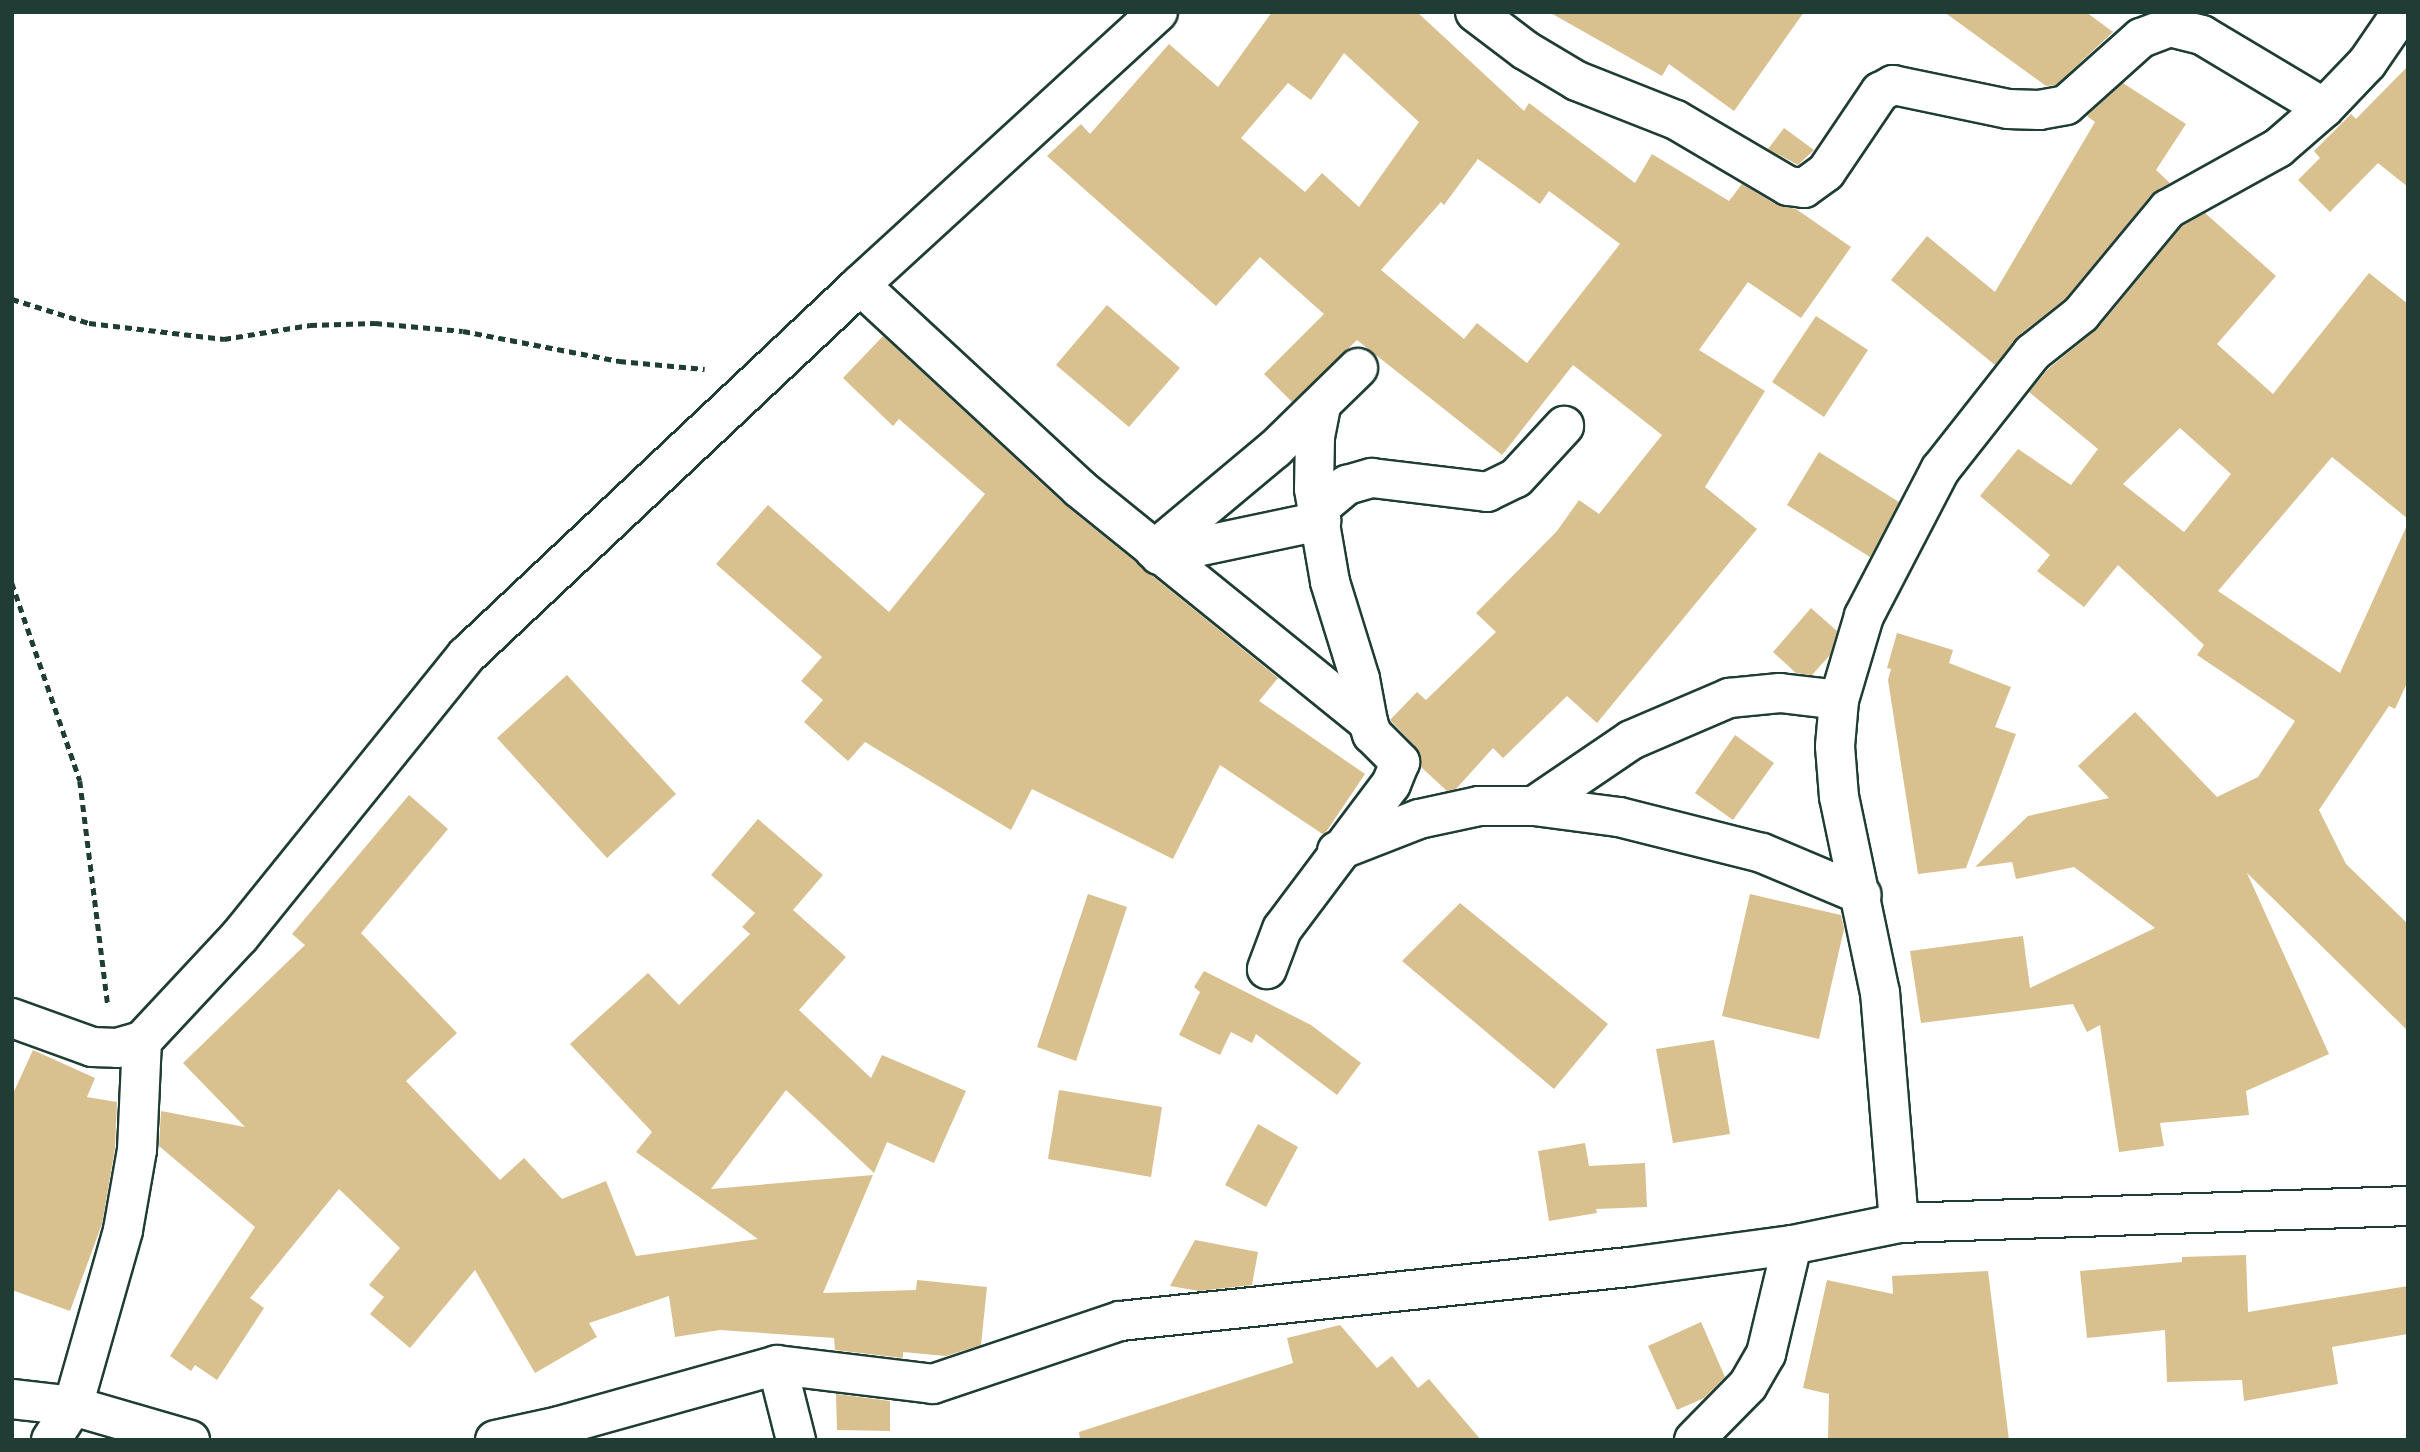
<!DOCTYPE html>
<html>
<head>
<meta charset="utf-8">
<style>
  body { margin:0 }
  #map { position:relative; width:2420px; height:1452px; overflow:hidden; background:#fff; font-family:Mali,sans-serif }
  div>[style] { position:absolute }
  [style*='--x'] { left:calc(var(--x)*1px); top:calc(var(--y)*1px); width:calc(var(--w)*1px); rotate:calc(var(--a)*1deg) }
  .building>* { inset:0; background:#d9c08f }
  .path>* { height:4.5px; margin-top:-2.25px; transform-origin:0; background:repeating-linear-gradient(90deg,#1f3d34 0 7px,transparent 0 12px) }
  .roads { filter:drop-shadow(2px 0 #1f3d34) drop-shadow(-2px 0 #1f3d34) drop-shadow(0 2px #1f3d34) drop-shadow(0 -2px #1f3d34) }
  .minor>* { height:38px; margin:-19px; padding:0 19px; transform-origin:19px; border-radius:19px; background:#fff }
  span { translate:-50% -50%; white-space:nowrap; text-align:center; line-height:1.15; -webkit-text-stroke:5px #fff; paint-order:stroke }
  .frame { position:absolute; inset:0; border:14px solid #1f3d34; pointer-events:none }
</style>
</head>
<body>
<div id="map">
  <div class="building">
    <i style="clip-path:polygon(evenodd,1272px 12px,1417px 12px,1524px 111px,1529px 103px,1635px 183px,1652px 154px,1729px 201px,1742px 184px,1777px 205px,1796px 209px,1851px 247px,1801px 318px,1748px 282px,1699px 350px,1765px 391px,1705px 487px,1757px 529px,1597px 723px,1567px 696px,1503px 758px,1493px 748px,1456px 789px,1447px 791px,1421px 767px,1416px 747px,1390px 720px,1417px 692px,1426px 700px,1496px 632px,1476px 613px,1557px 531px,1579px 500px,1599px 514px,1662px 435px,1573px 365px,1502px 455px,1357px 340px,1292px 402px,1264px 374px,1324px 314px,1260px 257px,1216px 306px,1047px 156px,1081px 124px,1090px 134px,1169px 44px,1218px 87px,1272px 12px,1344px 53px,1419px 122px,1359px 207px,1322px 173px,1305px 192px,1241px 138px,1288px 83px,1311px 100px,1344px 53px,1272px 12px,1478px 159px,1540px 204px,1549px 191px,1620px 244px,1527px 363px,1477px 323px,1464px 339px,1381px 270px,1441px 202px,1444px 205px,1478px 159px)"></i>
    <i style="clip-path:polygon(1549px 12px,1804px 12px,1734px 111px,1669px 64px,1662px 76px)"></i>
    <i style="clip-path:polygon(1944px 12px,2086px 12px,2113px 32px,2056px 85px,2046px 86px)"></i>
    <i style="clip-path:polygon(2408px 66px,2408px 187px,2378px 163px,2330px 212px,2298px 180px,2320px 158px,2314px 151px,2351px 114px,2356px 119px)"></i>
    <i style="clip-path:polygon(2123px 83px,2186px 124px,2156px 170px,2170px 183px,2151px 195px,2066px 298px,2018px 336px,1995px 365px,1891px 280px,1927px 236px,1995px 292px,2095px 122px,2087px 116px)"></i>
    <i style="clip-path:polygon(1784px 128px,1814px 150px,1798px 165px,1768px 149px)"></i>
    <i style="clip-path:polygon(evenodd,2205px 213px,2276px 276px,2217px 344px,2273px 394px,2369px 273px,2408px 304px,2408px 519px,2332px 457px,2218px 591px,2340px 673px,2408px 523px,2408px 681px,2395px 709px,2389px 706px,2319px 810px,2346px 864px,2408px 924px,2408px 1031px,2247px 873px,2329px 1054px,2246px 1091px,2249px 1115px,2160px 1123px,2164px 1146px,2119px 1152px,2100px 1025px,2087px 1032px,2073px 1004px,1921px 1023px,1910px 951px,2023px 936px,2030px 988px,2155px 928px,2074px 867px,2016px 879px,2012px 862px,1975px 867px,2028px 816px,2109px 798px,2078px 766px,2135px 712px,2217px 797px,2258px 777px,2295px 721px,2197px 655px,2204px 645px,2118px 565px,2084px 607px,2037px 571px,2050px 555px,1980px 496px,2018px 449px,2071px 485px,2098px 449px,2029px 392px,2048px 369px,2098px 328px,2182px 226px,2205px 213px,2180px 428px,2231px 474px,2184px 532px,2123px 484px,2180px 428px)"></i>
    <i style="clip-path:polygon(1107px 305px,1180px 368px,1129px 427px,1056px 365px)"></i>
    <i style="clip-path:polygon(1816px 316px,1868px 350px,1824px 417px,1772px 382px)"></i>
    <i style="clip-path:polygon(883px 336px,1064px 504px,1278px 678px,1259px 701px,1365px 774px,1324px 835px,1220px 765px,1173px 859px,1032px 789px,1011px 830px,865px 742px,848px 761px,804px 722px,823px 700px,801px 681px,822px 657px,716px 564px,768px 505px,889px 612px,985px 494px,899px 419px,893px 426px,843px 378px)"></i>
    <i style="clip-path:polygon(1819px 452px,1899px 502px,1870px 557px,1787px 505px)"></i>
    <i style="clip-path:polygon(1811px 608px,1837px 631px,1830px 655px,1812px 675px,1796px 673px,1773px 652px)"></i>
    <i style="clip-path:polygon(1897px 633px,1953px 650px,1949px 663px,2011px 687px,1995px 727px,2016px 734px,1966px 868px,1918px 874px,1888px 680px,1891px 669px,1887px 668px)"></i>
    <i style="clip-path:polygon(567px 675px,676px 794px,607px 858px,497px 738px)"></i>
    <i style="clip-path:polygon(1735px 735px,1774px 763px,1733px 820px,1695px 793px)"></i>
    <i style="clip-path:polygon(409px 795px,448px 829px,361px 933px,457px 1033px,406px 1081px,500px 1180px,524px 1158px,562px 1199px,606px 1181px,636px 1256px,758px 1239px,636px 1152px,652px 1132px,570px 1044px,648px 973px,679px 1005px,750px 934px,742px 927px,755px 913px,711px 875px,758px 819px,823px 875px,793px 910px,846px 957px,799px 1010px,871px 1078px,882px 1055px,966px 1091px,934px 1163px,887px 1142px,874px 1173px,786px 1090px,711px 1189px,873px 1175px,823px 1293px,916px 1290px,917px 1280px,987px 1287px,981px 1345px,946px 1356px,903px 1352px,903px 1358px,835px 1350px,834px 1338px,720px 1330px,675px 1337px,669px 1296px,589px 1323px,597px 1337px,535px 1373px,475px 1270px,410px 1348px,370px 1314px,384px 1297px,369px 1285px,400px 1248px,339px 1189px,250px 1298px,264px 1308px,217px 1380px,195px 1365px,191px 1371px,170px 1356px,255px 1227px,159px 1146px,161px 1111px,245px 1127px,183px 1063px,305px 945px,292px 934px)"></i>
    <i style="clip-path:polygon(1088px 894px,1127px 907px,1076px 1061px,1037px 1047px)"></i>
    <i style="clip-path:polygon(1750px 894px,1841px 915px,1844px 929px,1819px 1039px,1722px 1016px)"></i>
    <i style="clip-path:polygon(1460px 903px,1608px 1024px,1554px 1089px,1402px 961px)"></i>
    <i style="clip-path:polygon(1204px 971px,1311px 1025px,1361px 1063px,1337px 1095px,1256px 1034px,1252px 1043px,1231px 1032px,1220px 1055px,1179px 1035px,1200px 992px,1194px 987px)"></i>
    <i style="clip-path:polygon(1714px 1040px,1730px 1134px,1673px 1143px,1656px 1049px)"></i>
    <i style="clip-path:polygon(33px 1050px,95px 1078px,87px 1097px,117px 1102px,115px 1148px,102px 1224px,70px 1311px,12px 1290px,12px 1096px)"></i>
    <i style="clip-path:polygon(1059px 1090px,1162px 1107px,1151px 1177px,1048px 1159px)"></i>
    <i style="clip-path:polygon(1258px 1124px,1298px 1147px,1266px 1207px,1225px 1185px)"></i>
    <i style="clip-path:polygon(1585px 1143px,1589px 1166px,1645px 1163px,1647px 1207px,1596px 1209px,1597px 1213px,1549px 1221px,1538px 1151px)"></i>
    <i style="clip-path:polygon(1195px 1240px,1258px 1252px,1252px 1285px,1199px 1291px,1170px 1286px)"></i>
    <i style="clip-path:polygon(2246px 1255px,2248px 1312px,2408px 1286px,2408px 1334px,2332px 1347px,2338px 1384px,2244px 1401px,2242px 1380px,2167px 1382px,2165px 1330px,2087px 1338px,2080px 1271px,2182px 1262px,2182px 1257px)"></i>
    <i style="clip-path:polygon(1988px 1271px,2009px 1440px,1828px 1440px,1829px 1394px,1803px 1388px,1827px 1280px,1893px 1294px,1892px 1276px)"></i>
    <i style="clip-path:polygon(1701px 1322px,1725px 1377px,1704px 1398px,1677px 1410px,1648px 1346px)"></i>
    <i style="clip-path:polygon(1340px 1325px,1377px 1368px,1392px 1356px,1418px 1388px,1429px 1379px,1481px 1440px,1080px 1440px,1079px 1432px,1293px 1363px,1287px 1338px)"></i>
    <i style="clip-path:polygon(836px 1394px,890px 1401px,890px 1431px,837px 1430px)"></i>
  </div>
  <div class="path">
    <i style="--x:12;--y:299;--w:81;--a:17.3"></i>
    <i style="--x:89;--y:323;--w:136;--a:6.8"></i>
    <i style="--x:224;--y:339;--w:87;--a:-9.2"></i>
    <i style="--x:310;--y:325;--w:65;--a:-1.8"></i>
    <i style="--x:375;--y:323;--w:88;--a:5.2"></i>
    <i style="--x:463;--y:331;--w:159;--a:10.9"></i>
    <i style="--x:619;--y:361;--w:86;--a:5.3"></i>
    <i style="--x:12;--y:583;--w:209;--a:71"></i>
    <i style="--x:80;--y:781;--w:227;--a:82.9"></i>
  </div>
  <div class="roads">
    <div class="minor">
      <i style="--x:1475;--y:12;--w:63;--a:37.2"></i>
      <i style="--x:1525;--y:50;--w:61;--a:30.8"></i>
      <i style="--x:1577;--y:81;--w:106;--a:21.5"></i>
      <i style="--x:1676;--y:120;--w:130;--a:30.5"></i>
      <i style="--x:1788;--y:186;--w:16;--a:7"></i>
      <i style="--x:1804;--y:188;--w:27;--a:-36"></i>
      <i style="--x:1826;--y:172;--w:97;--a:-56"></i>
      <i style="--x:1880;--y:92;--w:15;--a:-28"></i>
      <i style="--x:1893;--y:85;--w:117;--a:11.8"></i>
      <i style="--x:2008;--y:109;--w:31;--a:2"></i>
      <i style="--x:2039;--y:110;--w:27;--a:-10"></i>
      <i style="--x:2066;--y:105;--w:101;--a:-41.8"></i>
      <i style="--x:2141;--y:38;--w:31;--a:-21"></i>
      <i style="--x:2170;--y:27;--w:33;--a:14"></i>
      <i style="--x:2202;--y:35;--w:142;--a:30.9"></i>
      <i style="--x:860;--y:285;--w:299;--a:42.8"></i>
      <i style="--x:1079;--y:488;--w:372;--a:39"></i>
      <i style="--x:1368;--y:722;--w:13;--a:72"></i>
      <i style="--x:1372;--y:734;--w:40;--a:45"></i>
      <i style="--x:1400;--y:762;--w:24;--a:112"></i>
      <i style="--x:1391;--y:784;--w:181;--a:126.9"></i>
      <i style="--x:1282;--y:929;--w:43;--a:110.6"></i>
      <i style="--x:1321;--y:406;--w:32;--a:101"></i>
      <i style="--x:1315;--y:437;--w:52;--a:91.1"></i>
      <i style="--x:1314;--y:489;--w:94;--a:80.2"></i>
      <i style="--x:1330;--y:582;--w:102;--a:72.8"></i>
      <i style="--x:1360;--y:679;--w:44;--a:79.5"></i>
      <i style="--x:1318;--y:509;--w:38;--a:-40"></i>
      <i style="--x:1347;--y:485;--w:26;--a:-16"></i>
      <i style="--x:1372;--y:478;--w:116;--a:6.9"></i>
      <i style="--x:1487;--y:492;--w:32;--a:-26"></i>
      <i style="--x:1516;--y:478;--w:71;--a:-47.3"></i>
      <i style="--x:1154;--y:550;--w:158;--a:-39.9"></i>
      <i style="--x:1275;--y:449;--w:116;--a:-44.3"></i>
      <i style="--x:1159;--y:555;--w:166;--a:-11.9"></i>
      <i style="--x:1534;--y:806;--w:117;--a:-34.2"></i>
      <i style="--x:1631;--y:740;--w:107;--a:-23.2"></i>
      <i style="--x:1729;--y:698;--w:51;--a:-5.6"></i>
      <i style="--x:1780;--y:693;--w:59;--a:6.8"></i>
      <i style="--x:1337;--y:851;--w:88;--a:-21.3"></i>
      <i style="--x:1419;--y:819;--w:61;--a:-12.2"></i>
      <i style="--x:1479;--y:806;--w:55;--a:0"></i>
      <i style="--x:1534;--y:806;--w:86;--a:7.4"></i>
      <i style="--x:1619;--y:817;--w:147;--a:14.1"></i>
      <i style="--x:1762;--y:853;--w:108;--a:22.8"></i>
      <i style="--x:12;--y:1018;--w:85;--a:19.9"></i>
      <i style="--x:92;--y:1047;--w:25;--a:2"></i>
      <i style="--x:117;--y:1048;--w:26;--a:-16"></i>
      <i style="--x:142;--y:1041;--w:144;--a:-47"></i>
      <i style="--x:240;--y:936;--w:361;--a:-51.1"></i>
      <i style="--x:467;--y:655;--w:540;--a:-43.27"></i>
      <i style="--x:860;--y:285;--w:404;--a:-42.5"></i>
      <i style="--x:1899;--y:1223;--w:231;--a:-94.7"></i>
      <i style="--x:1880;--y:993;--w:200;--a:-101.8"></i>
      <i style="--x:1839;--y:797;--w:51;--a:-94.5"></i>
      <i style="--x:1835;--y:746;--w:46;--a:-85"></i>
      <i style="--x:1839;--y:700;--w:88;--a:-73.4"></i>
      <i style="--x:1864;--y:616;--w:165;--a:-62.5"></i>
      <i style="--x:1940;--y:470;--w:149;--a:-51.8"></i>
      <i style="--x:2032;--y:353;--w:63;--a:-38.5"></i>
      <i style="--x:2081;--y:314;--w:136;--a:-50.4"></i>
      <i style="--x:2168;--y:209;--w:126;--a:-29"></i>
      <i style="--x:2278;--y:148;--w:61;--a:-41"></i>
      <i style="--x:2324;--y:108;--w:62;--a:-46.3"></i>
      <i style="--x:2367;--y:63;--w:62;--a:-55.5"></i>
      <i style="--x:777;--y:1365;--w:77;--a:75.8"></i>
      <i style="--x:12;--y:1399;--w:61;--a:6.5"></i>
      <i style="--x:73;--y:1406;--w:122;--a:16.2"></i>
      <i style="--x:51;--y:1440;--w:40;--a:-57.1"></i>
      <i style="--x:73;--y:1406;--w:183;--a:-74.1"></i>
      <i style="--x:123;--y:1230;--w:81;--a:-80.1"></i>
      <i style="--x:137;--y:1150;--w:109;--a:-87.4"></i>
      <i style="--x:495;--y:1440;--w:66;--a:-12.3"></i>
      <i style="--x:559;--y:1426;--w:226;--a:-15.6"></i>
      <i style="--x:777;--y:1365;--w:157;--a:6.9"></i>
      <i style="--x:933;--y:1384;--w:197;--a:-18.6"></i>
      <i style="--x:1120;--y:1321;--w:512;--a:-6.06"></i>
      <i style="--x:1629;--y:1267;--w:164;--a:-7.7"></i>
      <i style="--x:1792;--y:1245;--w:109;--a:-11.6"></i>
      <i style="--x:1899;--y:1223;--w:509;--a:-1.91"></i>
      <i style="--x:1694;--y:1440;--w:77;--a:-45.5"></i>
      <i style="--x:1748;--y:1385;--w:36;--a:-60"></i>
      <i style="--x:1766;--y:1354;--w:112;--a:-76.6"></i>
    </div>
  </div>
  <div class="frame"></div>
</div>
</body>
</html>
